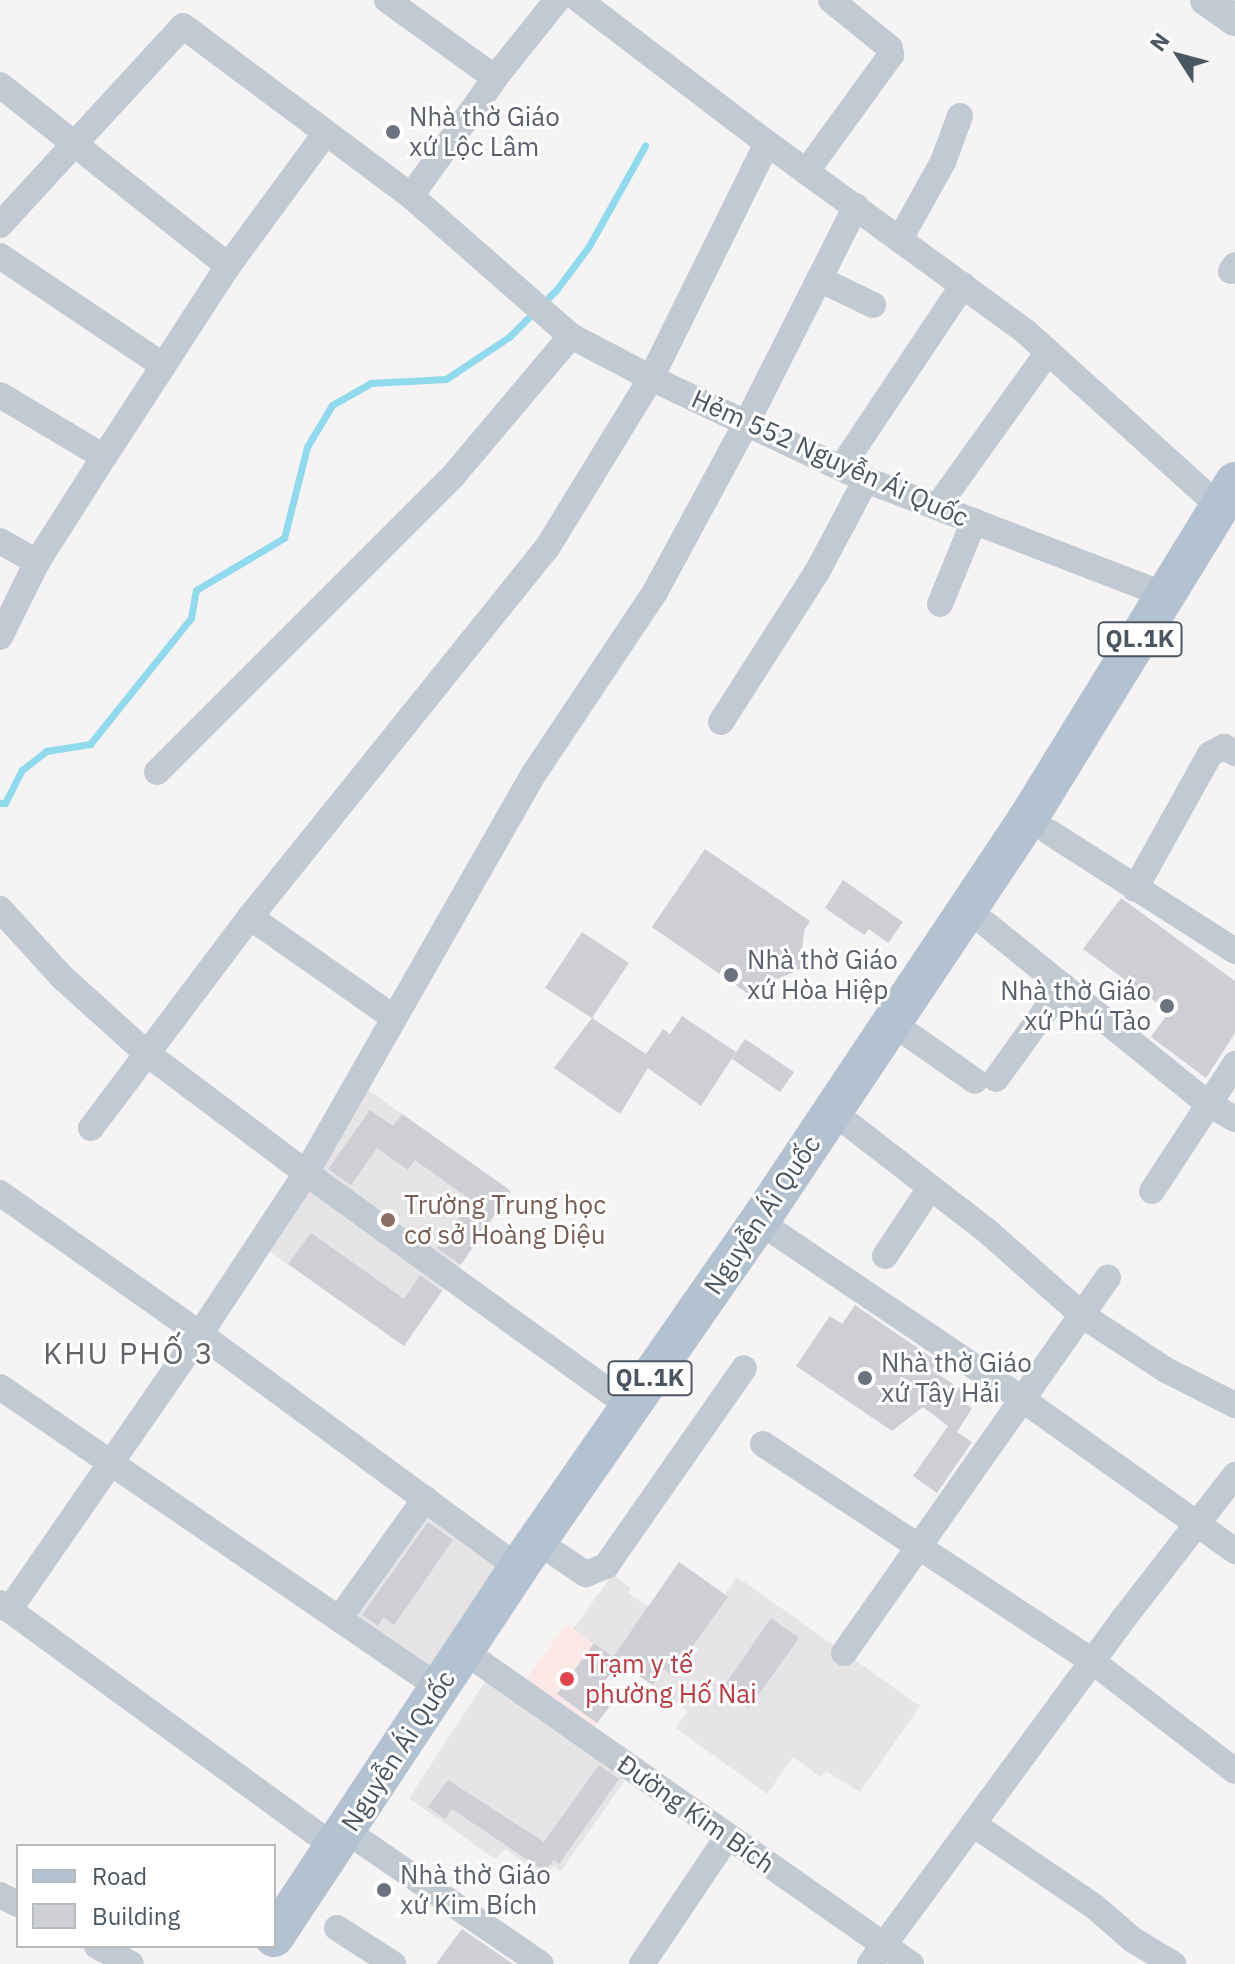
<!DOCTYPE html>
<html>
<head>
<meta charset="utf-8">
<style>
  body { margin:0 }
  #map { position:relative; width:1235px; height:1964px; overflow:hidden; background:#f5f3f3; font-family:"IBM Plex Sans",sans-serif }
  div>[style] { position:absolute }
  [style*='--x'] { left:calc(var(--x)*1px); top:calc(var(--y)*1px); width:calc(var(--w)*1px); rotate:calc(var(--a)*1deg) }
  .education>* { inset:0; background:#e6e4e5 }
  .medical>* { inset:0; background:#fce8e6 }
  .stream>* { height:7px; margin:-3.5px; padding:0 3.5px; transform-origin:3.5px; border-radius:3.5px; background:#90daee }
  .building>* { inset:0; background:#cdcfd5 }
  .minor>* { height:26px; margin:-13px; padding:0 13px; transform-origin:13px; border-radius:13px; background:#c1cad2 }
  .tertiary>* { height:32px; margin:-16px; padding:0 16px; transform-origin:16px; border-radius:16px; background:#c1cad2 }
  .primary>* { height:40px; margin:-20px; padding:0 20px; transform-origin:20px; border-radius:20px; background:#b3c2d1 }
  .dots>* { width:22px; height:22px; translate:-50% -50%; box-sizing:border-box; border:4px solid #fff; border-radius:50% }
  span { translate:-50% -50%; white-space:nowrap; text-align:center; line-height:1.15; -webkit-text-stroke:6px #fff; paint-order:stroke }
  .shield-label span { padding:2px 6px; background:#fff; border:2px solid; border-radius:6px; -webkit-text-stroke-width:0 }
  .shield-label { font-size:24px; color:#4a5661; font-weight:700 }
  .worship-label { font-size:26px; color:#5b616d }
  .left { translate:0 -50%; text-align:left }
  .right { translate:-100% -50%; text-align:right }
  .street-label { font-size:26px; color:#4a5661 }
  .education-label { font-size:26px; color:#785e54 }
  .health-label { font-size:26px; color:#be3a42 }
  .quarter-label { font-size:30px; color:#5f6368; letter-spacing:2px }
  .legend { position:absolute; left:16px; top:1844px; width:260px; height:104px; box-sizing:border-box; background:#fff; border:2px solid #b7bbc0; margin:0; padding:10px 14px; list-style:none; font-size:24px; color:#4a5661 }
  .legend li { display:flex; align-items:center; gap:16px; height:40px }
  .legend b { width:40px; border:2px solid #b7bbc0 }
  .north { position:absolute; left:1139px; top:16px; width:80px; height:80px; -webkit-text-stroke:6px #fff; paint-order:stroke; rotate:306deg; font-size:22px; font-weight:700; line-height:32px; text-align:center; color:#4a5661 }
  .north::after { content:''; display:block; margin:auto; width:28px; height:36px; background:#4a5661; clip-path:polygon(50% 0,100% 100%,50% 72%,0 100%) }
</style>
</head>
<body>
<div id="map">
  <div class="education">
    <i style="clip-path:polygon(364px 1087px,511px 1191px,404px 1346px,266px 1249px)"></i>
    <i style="clip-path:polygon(425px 1506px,505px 1566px,434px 1675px,350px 1617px)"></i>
    <i style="clip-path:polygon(679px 1562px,725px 1594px,737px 1577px,920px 1706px,860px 1792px,826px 1771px,821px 1777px,793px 1757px,767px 1794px,676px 1728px,688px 1711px,573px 1629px,613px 1574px,631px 1588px,628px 1593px,649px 1607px)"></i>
    <i style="clip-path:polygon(488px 1677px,628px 1776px,561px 1871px,554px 1866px,545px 1878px,505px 1849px,495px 1859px,409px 1798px)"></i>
  </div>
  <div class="medical">
    <i style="clip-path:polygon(566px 1624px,619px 1662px,595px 1694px,610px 1706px,591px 1731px,524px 1683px)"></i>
  </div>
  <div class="stream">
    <i style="--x:0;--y:803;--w:5;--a:0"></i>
    <i style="--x:5;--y:803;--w:37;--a:-63"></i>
    <i style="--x:22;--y:770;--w:31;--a:-38"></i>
    <i style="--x:46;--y:751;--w:45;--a:-9"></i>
    <i style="--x:90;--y:744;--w:161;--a:-51.3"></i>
    <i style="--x:191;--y:618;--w:28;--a:-80"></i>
    <i style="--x:196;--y:590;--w:102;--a:-30.6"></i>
    <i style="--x:284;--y:538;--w:94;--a:-75.8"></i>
    <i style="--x:307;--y:447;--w:49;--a:-59.2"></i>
    <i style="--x:332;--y:405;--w:45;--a:-29.4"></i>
    <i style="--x:371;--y:383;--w:75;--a:-3.1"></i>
    <i style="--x:446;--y:379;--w:76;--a:-33.7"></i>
    <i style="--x:509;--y:337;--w:68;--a:-45"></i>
    <i style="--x:557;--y:289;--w:54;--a:-53.3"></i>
    <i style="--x:589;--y:246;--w:115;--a:-60.8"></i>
  </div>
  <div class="building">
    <i style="clip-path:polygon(705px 849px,810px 921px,804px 931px,800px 969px,769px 983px,757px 1000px,652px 927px)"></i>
    <i style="clip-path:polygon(843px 880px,903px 922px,888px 943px,869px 929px,864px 935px,825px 908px)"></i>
    <i style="clip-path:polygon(1121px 898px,1235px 981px,1235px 1033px,1206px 1078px,1151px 1037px,1169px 1012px,1083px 949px)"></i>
    <i style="clip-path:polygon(582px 932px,629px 963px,592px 1018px,545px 988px)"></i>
    <i style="clip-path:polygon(682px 1016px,736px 1052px,701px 1106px,648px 1068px,620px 1114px,554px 1068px,592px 1018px,646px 1054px,663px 1029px,670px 1034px)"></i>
    <i style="clip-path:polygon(745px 1039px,794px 1072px,780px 1092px,732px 1059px)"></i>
    <i style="clip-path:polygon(370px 1110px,393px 1126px,402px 1114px,511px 1191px,461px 1265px,437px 1248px,471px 1200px,415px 1160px,408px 1170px,377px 1148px,351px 1185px,328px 1169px)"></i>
    <i style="clip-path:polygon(311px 1233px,404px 1299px,420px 1275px,442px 1291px,404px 1346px,288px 1264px)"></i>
    <i style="clip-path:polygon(855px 1305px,938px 1362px,932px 1370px,968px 1394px,963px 1402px,972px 1408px,957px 1432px,972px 1442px,937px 1493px,913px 1476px,948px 1426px,923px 1407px,892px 1431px,796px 1366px,830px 1316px,842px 1324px)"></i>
    <i style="clip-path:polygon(428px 1522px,453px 1540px,394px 1625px,383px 1617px,378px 1626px,362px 1615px)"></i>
    <i style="clip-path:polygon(679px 1562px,728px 1597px,672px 1675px,664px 1669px,653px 1685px,619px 1662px,595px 1695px,610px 1706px,597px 1723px,557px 1694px,594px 1643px,613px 1657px)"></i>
    <i style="clip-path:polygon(771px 1618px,799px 1638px,749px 1708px,722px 1689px)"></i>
    <i style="clip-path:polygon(599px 1765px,619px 1779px,559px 1864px,554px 1860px,544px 1871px,452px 1809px,445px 1819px,428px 1807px,448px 1780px,544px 1842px)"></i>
    <i style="clip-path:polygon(462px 1929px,513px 1964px,436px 1964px)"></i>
  </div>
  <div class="minor">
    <i style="--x:387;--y:0;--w:133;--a:35.8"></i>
    <i style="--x:579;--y:0;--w:236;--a:37.3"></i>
    <i style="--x:767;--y:143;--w:321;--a:36.1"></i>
    <i style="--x:1026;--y:332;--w:261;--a:42.1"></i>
    <i style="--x:0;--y:85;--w:291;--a:38.4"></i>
    <i style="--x:806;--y:172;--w:145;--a:-54"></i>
    <i style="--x:891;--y:55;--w:7;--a:-98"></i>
    <i style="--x:890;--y:48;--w:76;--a:-140.9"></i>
    <i style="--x:411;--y:196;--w:155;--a:-54.5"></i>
    <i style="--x:501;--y:70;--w:90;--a:-51.3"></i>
    <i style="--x:0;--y:225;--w:270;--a:-47.4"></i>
    <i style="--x:183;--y:26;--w:284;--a:36.7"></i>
    <i style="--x:411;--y:196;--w:213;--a:41.2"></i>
    <i style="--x:571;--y:336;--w:90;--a:27.7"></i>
    <i style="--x:651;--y:378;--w:238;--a:25.4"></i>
    <i style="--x:866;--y:480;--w:321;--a:21"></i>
    <i style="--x:900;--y:239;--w:88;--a:-60.8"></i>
    <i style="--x:943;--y:162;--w:49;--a:-69.7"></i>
    <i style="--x:0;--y:256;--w:197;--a:33.9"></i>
    <i style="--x:1231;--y:271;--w:7;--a:-56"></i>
    <i style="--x:819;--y:279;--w:60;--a:25.7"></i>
    <i style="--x:0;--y:395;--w:121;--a:30.8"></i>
    <i style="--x:841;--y:468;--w:220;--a:-56.3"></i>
    <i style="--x:937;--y:507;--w:191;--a:-54.4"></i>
    <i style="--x:0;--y:541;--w:43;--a:29.6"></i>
    <i style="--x:940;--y:604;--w:90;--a:-67.7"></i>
    <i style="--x:0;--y:637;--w:84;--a:-63.7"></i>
    <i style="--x:37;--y:562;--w:125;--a:-57.5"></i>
    <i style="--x:104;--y:457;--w:228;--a:-57"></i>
    <i style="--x:228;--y:266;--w:164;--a:-53.7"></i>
    <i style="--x:721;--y:722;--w:178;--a:-57.4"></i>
    <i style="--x:817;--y:572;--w:104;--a:-62"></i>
    <i style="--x:157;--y:772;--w:419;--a:-45"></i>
    <i style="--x:453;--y:476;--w:183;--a:-49.9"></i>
    <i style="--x:1049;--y:832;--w:221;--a:32.6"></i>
    <i style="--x:1135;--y:889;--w:154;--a:-60.9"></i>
    <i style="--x:1210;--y:754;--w:16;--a:-27"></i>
    <i style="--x:1224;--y:747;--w:13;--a:29"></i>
    <i style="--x:0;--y:909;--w:92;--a:47.6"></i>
    <i style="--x:62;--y:977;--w:112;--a:42.1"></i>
    <i style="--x:145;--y:1052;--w:201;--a:36.9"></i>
    <i style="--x:306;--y:1173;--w:400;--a:35.8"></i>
    <i style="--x:250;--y:917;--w:176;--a:35"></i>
    <i style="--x:986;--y:924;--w:286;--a:39"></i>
    <i style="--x:1208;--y:1104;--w:31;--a:29"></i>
    <i style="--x:911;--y:1036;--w:78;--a:35.1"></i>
    <i style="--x:996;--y:1079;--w:115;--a:-54.2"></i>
    <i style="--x:850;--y:1125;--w:172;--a:37.7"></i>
    <i style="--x:986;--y:1230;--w:128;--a:41.5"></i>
    <i style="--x:1082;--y:1315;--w:100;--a:33.2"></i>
    <i style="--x:1166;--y:1370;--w:77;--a:26.9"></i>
    <i style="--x:91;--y:1128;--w:264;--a:-53"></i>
    <i style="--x:250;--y:917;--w:474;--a:-51.2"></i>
    <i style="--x:547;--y:548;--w:199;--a:-58.5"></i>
    <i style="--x:651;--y:378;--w:262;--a:-63.7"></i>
    <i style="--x:1152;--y:1191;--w:152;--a:-56.8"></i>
    <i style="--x:0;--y:1193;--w:245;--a:35.2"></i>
    <i style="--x:200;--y:1334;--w:395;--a:36.3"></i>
    <i style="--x:776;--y:1233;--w:297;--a:34"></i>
    <i style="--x:1022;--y:1399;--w:262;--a:35.5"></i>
    <i style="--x:885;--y:1256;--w:82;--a:-56.5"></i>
    <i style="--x:0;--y:1387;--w:533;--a:34.38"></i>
    <i style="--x:763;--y:1444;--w:394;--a:33.4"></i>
    <i style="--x:1092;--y:1661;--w:180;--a:37.6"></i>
    <i style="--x:556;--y:1554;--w:36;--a:34"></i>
    <i style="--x:586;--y:1574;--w:22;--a:-22"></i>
    <i style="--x:606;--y:1566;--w:241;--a:-55.1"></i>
    <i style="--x:0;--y:1603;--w:414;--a:36.1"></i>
    <i style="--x:9;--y:1610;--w:336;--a:-55.3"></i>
    <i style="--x:200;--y:1334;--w:193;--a:-56.6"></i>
    <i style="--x:306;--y:1173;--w:458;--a:-60.3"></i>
    <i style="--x:533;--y:775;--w:220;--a:-56.3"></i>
    <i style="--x:655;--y:592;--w:191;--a:-61.6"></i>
    <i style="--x:746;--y:424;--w:244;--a:-63.2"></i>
    <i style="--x:339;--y:1619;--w:148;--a:-54.4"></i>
    <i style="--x:844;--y:1653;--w:459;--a:-54.9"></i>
    <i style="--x:481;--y:1663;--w:525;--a:34.99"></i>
    <i style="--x:973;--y:1824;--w:148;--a:34.2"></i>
    <i style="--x:1095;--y:1907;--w:50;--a:41"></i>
    <i style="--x:1133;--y:1940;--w:47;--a:31"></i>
    <i style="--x:364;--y:1843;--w:214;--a:34.4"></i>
    <i style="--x:0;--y:1895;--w:20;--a:27"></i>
    <i style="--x:337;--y:1928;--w:67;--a:32.7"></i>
    <i style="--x:97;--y:1946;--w:38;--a:28"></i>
    <i style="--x:642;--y:1964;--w:154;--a:-56.1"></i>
    <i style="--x:870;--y:1964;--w:424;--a:-53.7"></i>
    <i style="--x:1121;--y:1622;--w:186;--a:-52.2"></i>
  </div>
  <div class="tertiary">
    <i style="--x:1206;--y:0;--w:35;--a:35"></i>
  </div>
  <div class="primary">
    <i style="--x:274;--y:1937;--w:442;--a:-56.5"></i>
    <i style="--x:518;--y:1568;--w:435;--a:-55.2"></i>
    <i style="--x:766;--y:1211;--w:470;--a:-56.3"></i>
    <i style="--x:1027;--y:820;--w:397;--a:-58.4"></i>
  </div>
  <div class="dots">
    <i style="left:393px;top:132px;background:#6b7280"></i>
    <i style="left:731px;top:975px;background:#6b7280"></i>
    <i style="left:1167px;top:1006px;background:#6b7280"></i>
    <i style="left:388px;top:1220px;background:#8d6e63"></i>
    <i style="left:865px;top:1378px;background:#6b7280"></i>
    <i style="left:567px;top:1679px;background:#e0444e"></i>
    <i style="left:384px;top:1890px;background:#6b7280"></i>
  </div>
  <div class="shield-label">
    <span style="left:1140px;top:639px">QL.1K</span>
    <span style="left:650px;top:1378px">QL.1K</span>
  </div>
  <div class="worship-label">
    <span class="left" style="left:409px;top:132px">Nhà thờ Giáo<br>xứ Lộc Lâm</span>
    <span class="left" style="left:747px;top:975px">Nhà thờ Giáo<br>xứ Hòa Hiệp</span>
    <span class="right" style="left:1151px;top:1006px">Nhà thờ Giáo<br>xứ Phú Tảo</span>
    <span class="left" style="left:881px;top:1378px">Nhà thờ Giáo<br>xứ Tây Hải</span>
    <span class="left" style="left:400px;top:1890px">Nhà thờ Giáo<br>xứ Kim Bích</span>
  </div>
  <div class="street-label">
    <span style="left:830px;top:458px;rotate:24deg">Hẻm 552 Nguyễn Ái Quốc</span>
    <span style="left:762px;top:1215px;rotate:-56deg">Nguyễn Ái Quốc</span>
    <span style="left:398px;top:1751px;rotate:-57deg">Nguyễn Ái Quốc</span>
    <span style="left:696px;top:1814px;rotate:35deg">Đường Kim Bích</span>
  </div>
  <div class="education-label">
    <span class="left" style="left:404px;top:1220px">Trường Trung học<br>cơ sở Hoàng Diệu</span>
  </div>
  <div class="health-label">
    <span class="left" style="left:585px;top:1679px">Trạm y tế<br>phường Hố Nai</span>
  </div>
  <div class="quarter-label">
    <span style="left:129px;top:1353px">KHU PHỐ 3</span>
  </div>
  <ul class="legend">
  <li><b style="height:10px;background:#b3c2d1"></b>Road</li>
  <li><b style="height:22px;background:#cdcfd5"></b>Building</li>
  </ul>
  <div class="north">N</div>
</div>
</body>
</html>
